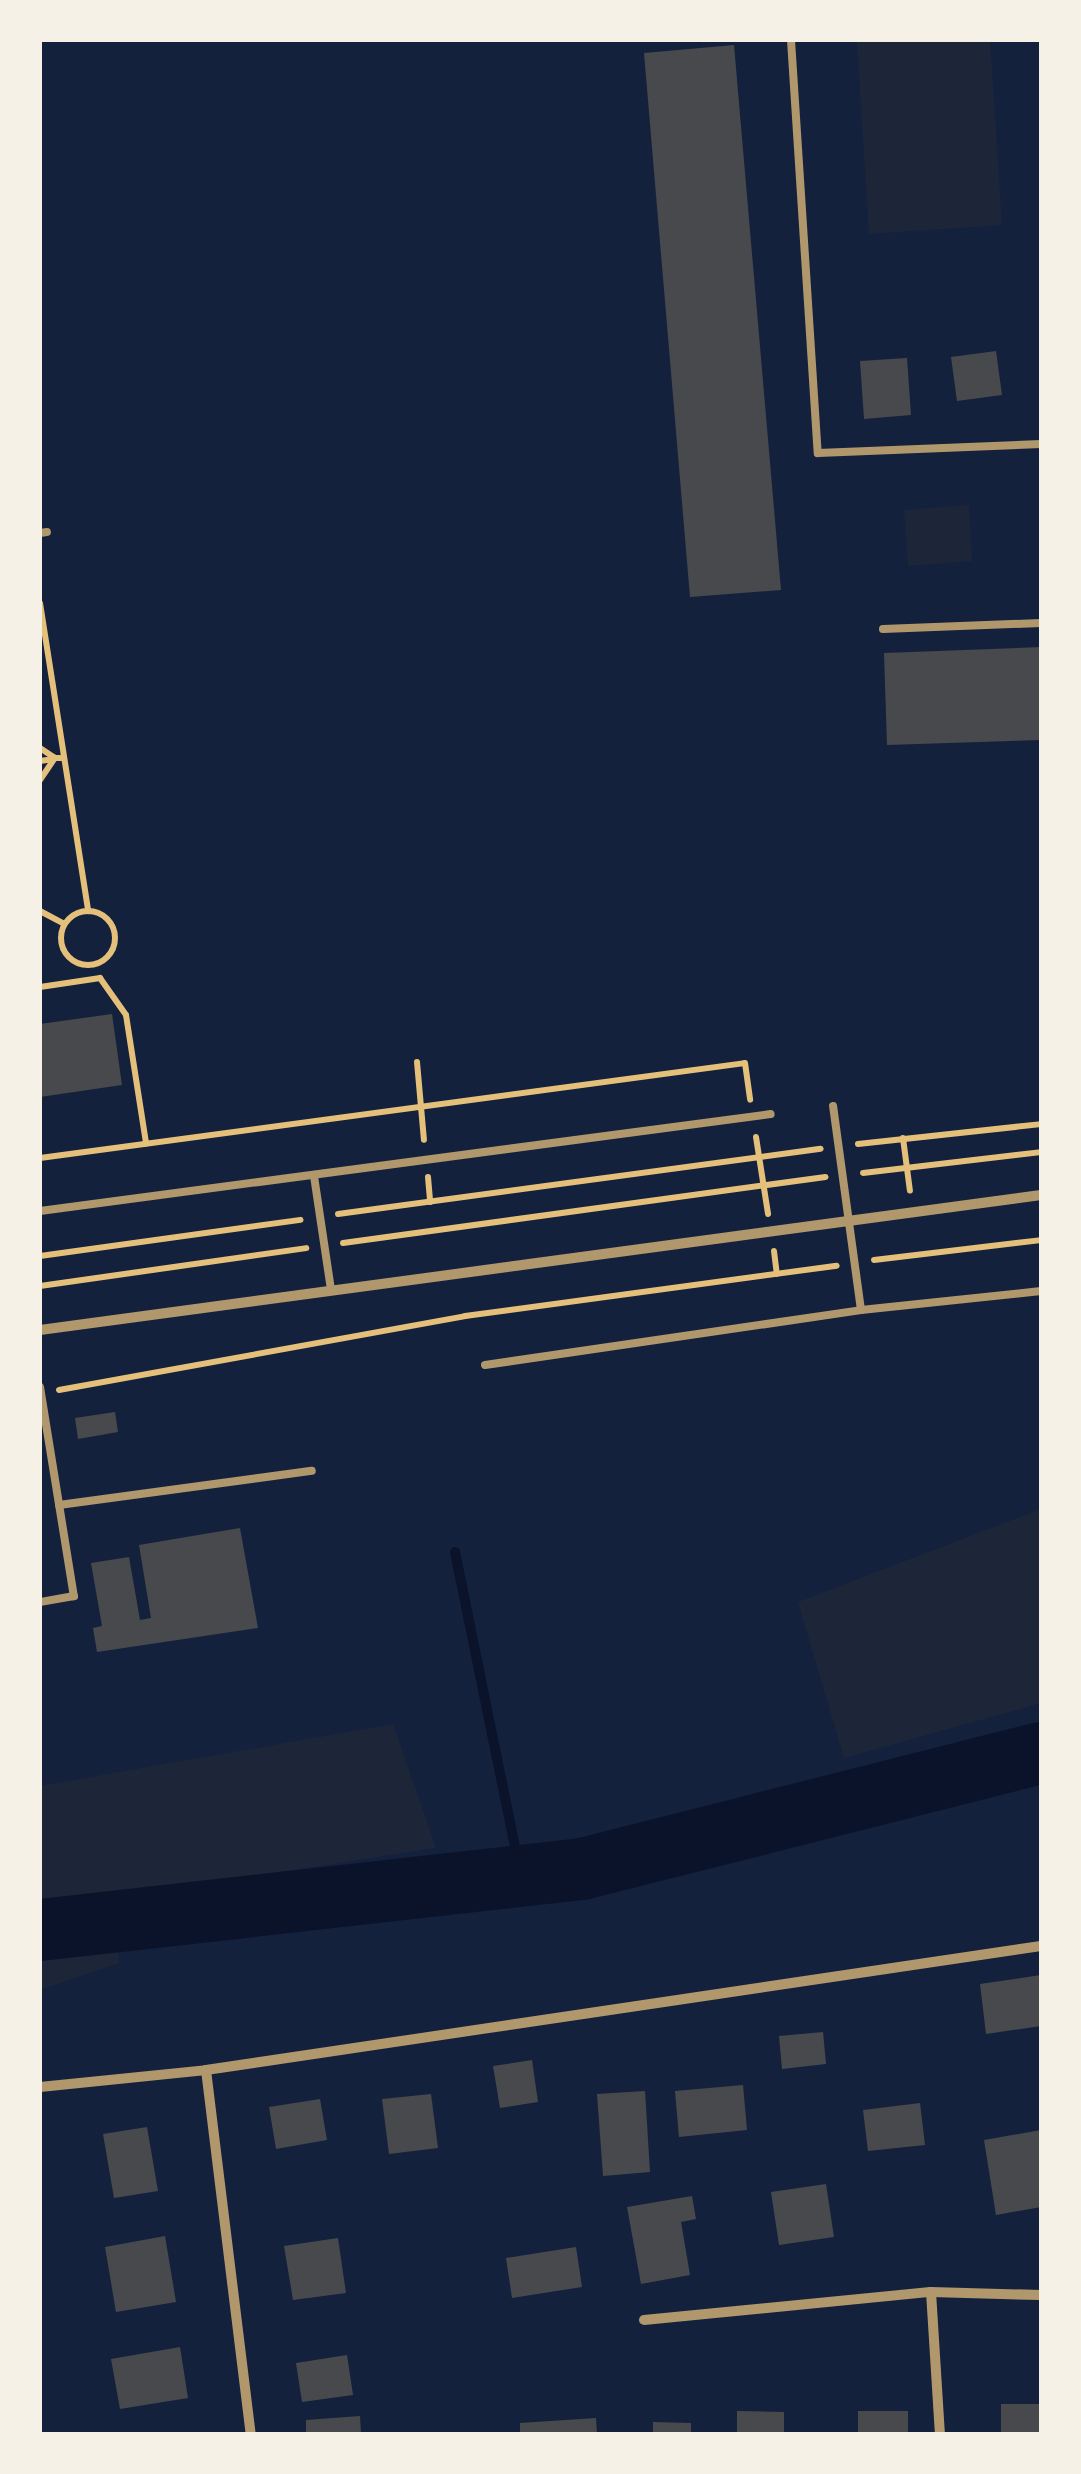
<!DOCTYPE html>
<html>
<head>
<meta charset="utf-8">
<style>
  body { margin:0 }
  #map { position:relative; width:1081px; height:2474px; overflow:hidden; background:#14213d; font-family:Inter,sans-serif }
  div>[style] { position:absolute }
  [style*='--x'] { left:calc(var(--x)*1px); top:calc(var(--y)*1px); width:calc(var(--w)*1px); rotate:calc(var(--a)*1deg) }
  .green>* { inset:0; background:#1d2539 }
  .stream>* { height:10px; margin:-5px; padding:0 5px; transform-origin:5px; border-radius:5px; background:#0b132b }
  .river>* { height:62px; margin:-31px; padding:0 31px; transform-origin:31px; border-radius:31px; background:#0b132b }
  .building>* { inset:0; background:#48494c }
  .path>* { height:6px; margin:-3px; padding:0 3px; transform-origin:3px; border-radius:3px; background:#e5c07b }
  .path>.ring { margin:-3px; padding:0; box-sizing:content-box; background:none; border:6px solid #e5c07b; border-radius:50% }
  .service>* { height:8px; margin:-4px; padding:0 4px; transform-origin:4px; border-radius:4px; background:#b1986c }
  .minor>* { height:10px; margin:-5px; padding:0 5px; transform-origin:5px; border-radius:5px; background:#b1986c }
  span { translate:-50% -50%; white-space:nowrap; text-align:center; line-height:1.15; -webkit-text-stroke:10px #f6f1e7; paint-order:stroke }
  .frame { position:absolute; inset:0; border:42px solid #f6f1e7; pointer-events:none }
</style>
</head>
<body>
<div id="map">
  <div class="green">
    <i style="clip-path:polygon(857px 40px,990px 40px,1002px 225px,869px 234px)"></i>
    <i style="clip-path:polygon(969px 505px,972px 561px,908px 566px,904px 510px)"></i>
    <i style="clip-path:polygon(1041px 1509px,1041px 1703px,844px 1758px,798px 1602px)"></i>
    <i style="clip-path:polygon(393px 1724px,436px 1848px,112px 1898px,119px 1963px,40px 1990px,40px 1786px)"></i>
  </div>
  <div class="stream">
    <i style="--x:455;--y:1552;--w:331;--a:78.5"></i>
  </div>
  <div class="river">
    <i style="--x:40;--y:1930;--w:545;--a:-6.42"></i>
    <i style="--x:582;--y:1869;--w:473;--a:-14.2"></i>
  </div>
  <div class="building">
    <i style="clip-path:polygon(734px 45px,781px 590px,690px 597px,644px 53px)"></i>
    <i style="clip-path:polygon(996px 351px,1002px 395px,957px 401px,951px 357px)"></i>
    <i style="clip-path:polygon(907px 358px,911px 415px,864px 419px,860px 361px)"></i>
    <i style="clip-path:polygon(1041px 647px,1041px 740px,887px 745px,884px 653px)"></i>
    <i style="clip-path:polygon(112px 1014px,122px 1085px,40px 1097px,40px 1024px)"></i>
    <i style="clip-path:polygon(115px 1412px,118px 1432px,78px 1439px,75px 1418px)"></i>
    <i style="clip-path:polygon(240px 1528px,258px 1628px,97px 1652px,93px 1628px,102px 1626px,91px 1563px,129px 1557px,140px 1620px,151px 1618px,139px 1545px)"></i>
    <i style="clip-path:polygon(1041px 1975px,1041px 2026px,986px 2034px,980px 1984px)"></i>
    <i style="clip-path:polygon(823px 2032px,826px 2064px,782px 2069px,779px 2036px)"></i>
    <i style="clip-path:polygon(532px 2060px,538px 2102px,500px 2108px,493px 2066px)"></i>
    <i style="clip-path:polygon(743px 2085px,747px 2130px,679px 2137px,675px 2091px)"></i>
    <i style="clip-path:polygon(645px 2091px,650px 2172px,603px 2176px,597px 2094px)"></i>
    <i style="clip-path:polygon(431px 2094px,438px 2148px,389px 2154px,382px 2099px)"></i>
    <i style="clip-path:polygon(320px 2099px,327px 2140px,276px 2149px,269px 2107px)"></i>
    <i style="clip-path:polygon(920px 2103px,925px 2145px,868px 2151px,863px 2110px)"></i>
    <i style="clip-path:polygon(147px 2127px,158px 2191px,114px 2198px,103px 2134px)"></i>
    <i style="clip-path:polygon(1041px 2130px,1041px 2207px,996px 2215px,984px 2140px)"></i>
    <i style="clip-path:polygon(826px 2184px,834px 2237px,779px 2245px,771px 2192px)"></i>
    <i style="clip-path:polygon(692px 2196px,696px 2219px,681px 2222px,690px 2275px,641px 2284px,627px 2207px)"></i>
    <i style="clip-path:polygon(165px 2236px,176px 2302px,116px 2312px,105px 2247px)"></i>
    <i style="clip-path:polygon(338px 2238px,346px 2293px,293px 2300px,284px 2246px)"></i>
    <i style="clip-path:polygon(576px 2247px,582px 2287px,512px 2298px,506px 2258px)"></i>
    <i style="clip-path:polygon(180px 2347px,188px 2398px,120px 2409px,111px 2359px)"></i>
    <i style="clip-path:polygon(347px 2355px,353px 2395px,302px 2402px,296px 2363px)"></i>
    <i style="clip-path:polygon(1001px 2404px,1041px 2404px,1041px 2434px,1001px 2434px)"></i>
    <i style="clip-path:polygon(737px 2411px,784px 2412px,784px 2434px,737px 2434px)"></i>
    <i style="clip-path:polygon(858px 2411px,908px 2411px,908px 2434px,858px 2434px)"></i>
    <i style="clip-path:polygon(360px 2416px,361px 2434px,306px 2434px,306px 2420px)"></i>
    <i style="clip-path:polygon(596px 2418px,597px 2434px,520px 2434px,520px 2423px)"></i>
    <i style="clip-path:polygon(653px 2422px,691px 2423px,691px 2434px,653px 2434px)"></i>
  </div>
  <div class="path">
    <i style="--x:40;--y:603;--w:312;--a:81.1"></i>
    <i style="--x:40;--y:748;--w:18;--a:34"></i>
    <i style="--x:40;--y:761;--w:14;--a:-8"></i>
    <i style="--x:40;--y:780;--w:27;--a:-56"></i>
    <i style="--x:55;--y:758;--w:9;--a:0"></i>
    <i style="--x:40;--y:911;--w:27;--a:28"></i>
    <i class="ring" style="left:61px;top:911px;width:48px;height:48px"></i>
    <i style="--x:40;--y:987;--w:61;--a:-8.5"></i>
    <i style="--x:100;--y:978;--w:45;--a:54.9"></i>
    <i style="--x:126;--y:1015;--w:130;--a:81.1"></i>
    <i style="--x:417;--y:1062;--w:78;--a:84.9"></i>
    <i style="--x:756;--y:1137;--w:78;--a:81.1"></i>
    <i style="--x:903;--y:1138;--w:53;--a:82.5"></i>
    <i style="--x:858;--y:1144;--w:184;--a:-6.2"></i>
    <i style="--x:40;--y:1158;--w:711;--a:-7.67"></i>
    <i style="--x:745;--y:1063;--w:37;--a:82"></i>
    <i style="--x:863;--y:1173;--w:179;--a:-6.7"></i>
    <i style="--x:428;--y:1177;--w:25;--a:85"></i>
    <i style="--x:338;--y:1214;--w:487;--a:-7.7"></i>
    <i style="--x:343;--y:1243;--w:487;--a:-7.8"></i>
    <i style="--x:774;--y:1251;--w:23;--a:83"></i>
    <i style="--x:40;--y:1256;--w:263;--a:-7.9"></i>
    <i style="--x:874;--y:1260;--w:168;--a:-6.8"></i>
    <i style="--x:40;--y:1286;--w:269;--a:-8.1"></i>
    <i style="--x:59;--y:1390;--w:413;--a:-10.3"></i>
    <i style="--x:465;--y:1316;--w:375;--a:-7.7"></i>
  </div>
  <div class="service">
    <i style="--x:791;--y:40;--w:414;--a:86.3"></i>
    <i style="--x:818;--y:453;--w:223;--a:-2.3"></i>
    <i style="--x:40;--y:533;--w:7;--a:-8"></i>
    <i style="--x:883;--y:629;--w:158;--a:-2.2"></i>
    <i style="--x:314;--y:1176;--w:115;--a:81.5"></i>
    <i style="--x:40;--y:1211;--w:737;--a:-7.56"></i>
    <i style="--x:861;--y:1310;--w:181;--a:-6"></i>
    <i style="--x:485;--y:1365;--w:380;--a:-8.3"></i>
    <i style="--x:861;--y:1310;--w:206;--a:-97.8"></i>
    <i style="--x:40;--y:1387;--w:212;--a:80.8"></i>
    <i style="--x:74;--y:1596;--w:35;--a:170"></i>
    <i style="--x:59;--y:1505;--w:255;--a:-7.7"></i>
  </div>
  <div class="minor">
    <i style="--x:40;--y:1330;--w:1010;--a:-7.68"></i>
    <i style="--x:206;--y:2070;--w:367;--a:83"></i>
    <i style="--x:40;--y:2087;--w:167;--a:-5.8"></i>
    <i style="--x:206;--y:2070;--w:844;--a:-8.45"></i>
    <i style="--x:931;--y:2292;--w:110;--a:1.6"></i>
    <i style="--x:644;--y:2320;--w:288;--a:-5.6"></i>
    <i style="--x:931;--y:2292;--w:142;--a:86.4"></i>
  </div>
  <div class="frame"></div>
</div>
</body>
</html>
